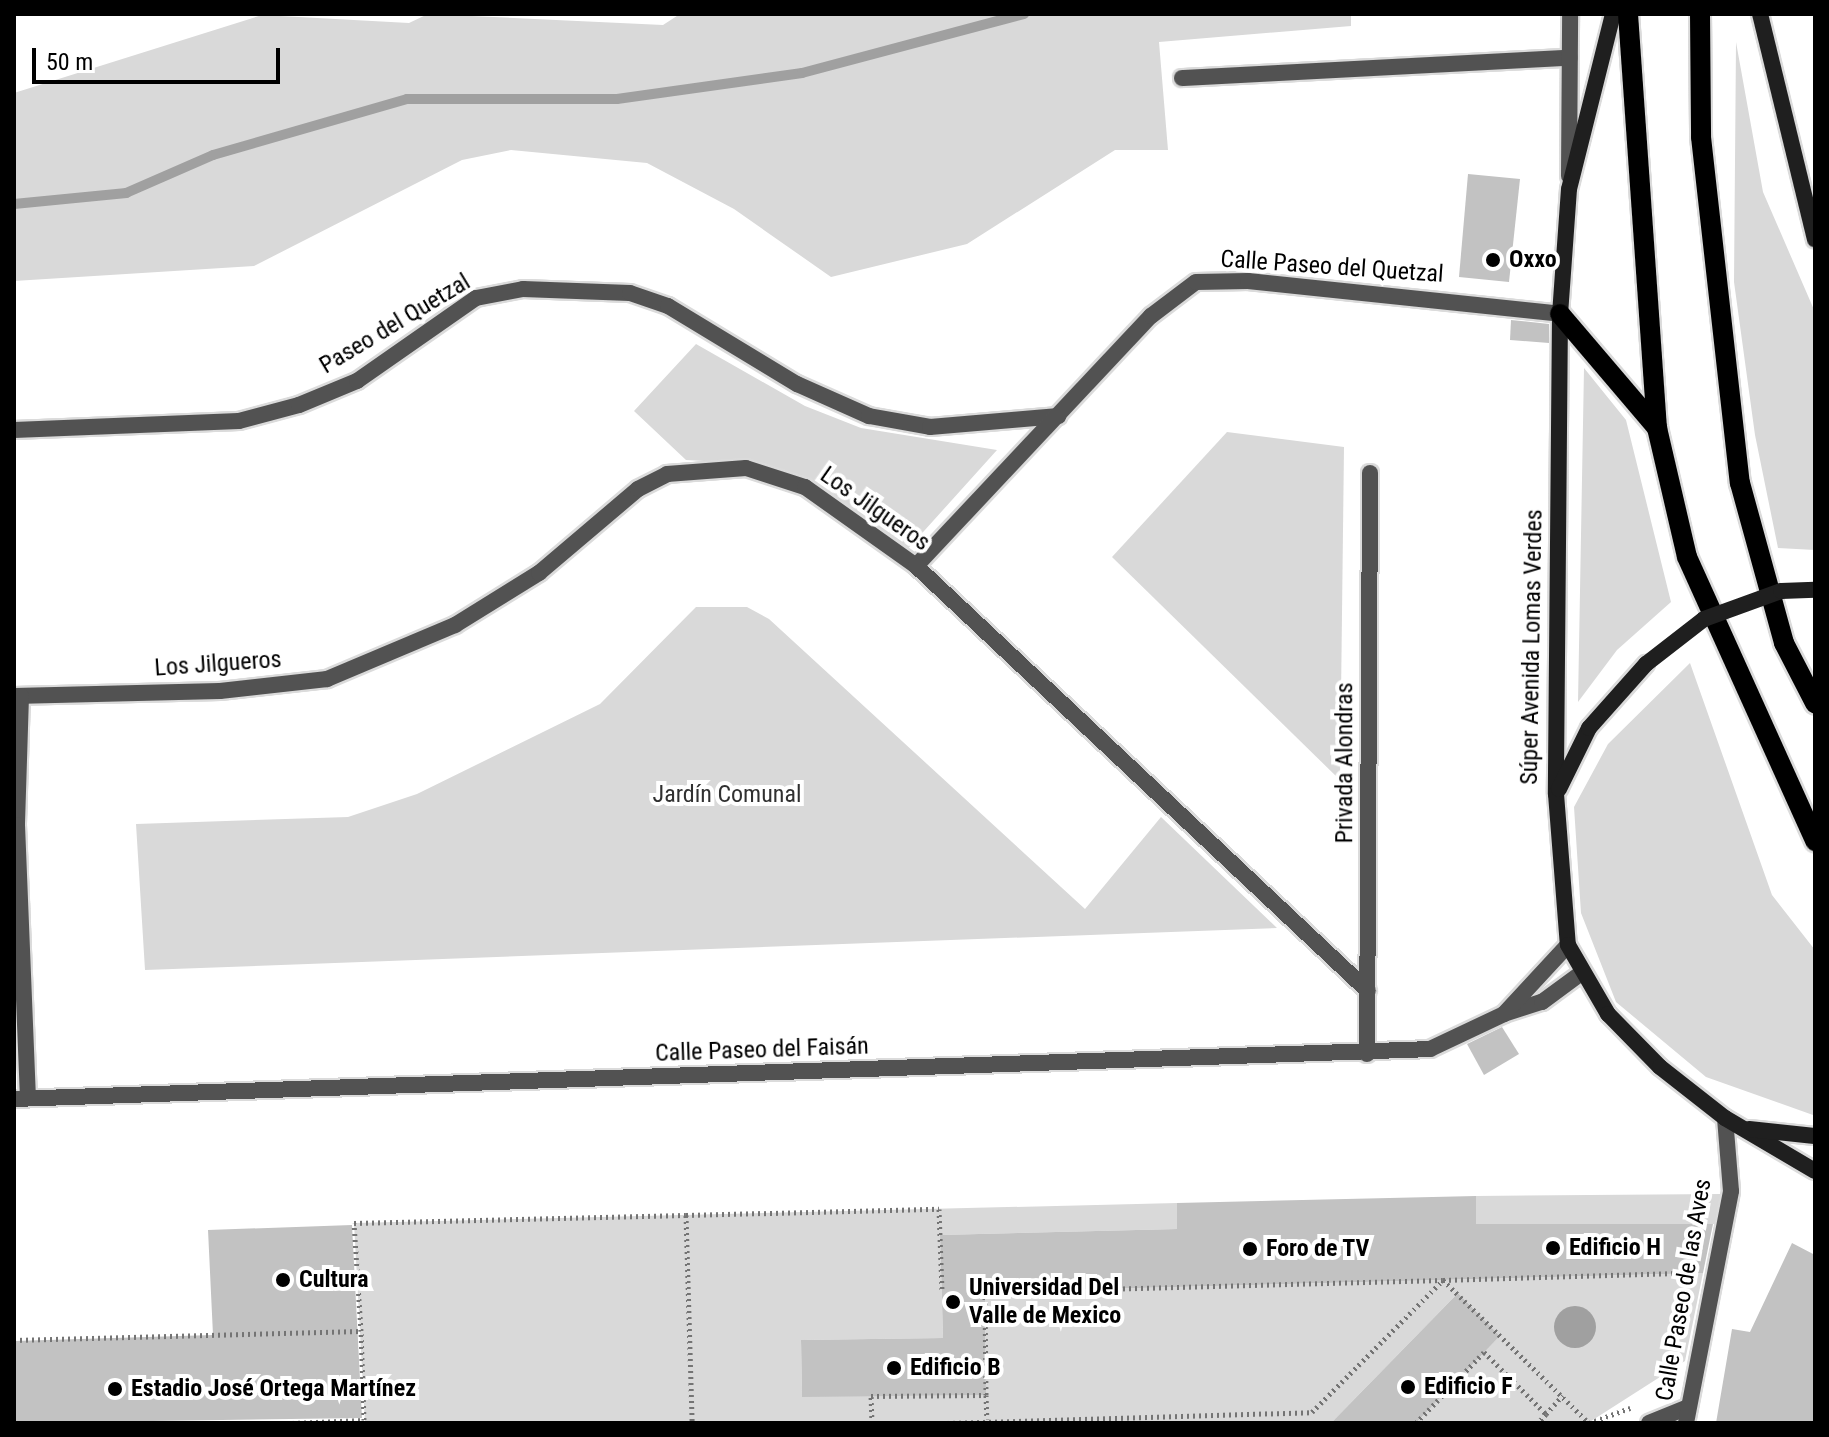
<!DOCTYPE html>
<html>
<head>
<meta charset="utf-8">
<style>
  body { margin:0 }
  #map { position:relative; width:1829px; height:1437px; overflow:hidden; background:#fff; font-family:"Roboto Condensed",sans-serif }
  div>[style] { position:absolute }
  [style*='--x'] { left:calc(var(--x)*1px); top:calc(var(--y)*1px); width:calc(var(--w)*1px); rotate:calc(var(--a)*1deg) }
  .green>* { inset:0; background:#d9d9d9 }
  .water>* { inset:0; background:#a0a0a0 }
  .round { border-radius:50% }
  .stream>* { height:10px; margin:-5px; padding:0 5px; transform-origin:5px; border-radius:5px; background:#a0a0a0 }
  .building>* { inset:0; background:#c2c2c2 }
  .path>* { height:5px; margin-top:-2.5px; transform-origin:0; background:repeating-linear-gradient(90deg,#747474 0 2px,transparent 0 6px) }
  .roads { filter:drop-shadow(2px 0 #dbdbdb) drop-shadow(-2px 0 #dbdbdb) drop-shadow(0 2px #dbdbdb) drop-shadow(0 -2px #dbdbdb) }
  .service>* { height:16px; margin:-8px; padding:0 8px; transform-origin:8px; border-radius:8px; background:#525252 }
  .minor>* { height:16px; margin:-8px; padding:0 8px; transform-origin:8px; border-radius:8px; background:#525252 }
  .tertiary>* { height:16px; margin:-8px; padding:0 8px; transform-origin:8px; border-radius:8px; background:#525252 }
  .secondary>* { height:16px; margin:-8px; padding:0 8px; transform-origin:8px; border-radius:8px; background:#1f1f1f }
  .primary>* { height:20px; margin:-10px; padding:0 10px; transform-origin:10px; border-radius:10px; background:#000 }
  .secondary-bridge>* { height:16px; margin:-8px; padding:0 8px; transform-origin:8px; border-radius:8px; background:#1f1f1f }
  .dots>* { width:22px; height:22px; translate:-50% -50%; box-sizing:border-box; border:4px solid #fff; border-radius:50% }
  span { translate:-50% -50%; white-space:nowrap; text-align:center; line-height:1.15; -webkit-text-stroke:8px #fff; paint-order:stroke }
  .poi-label { font-size:24px; color:#000; font-weight:700 }
  .left { translate:0 -50%; text-align:left }
  .street-label { font-size:24px; color:#000 }
  .park-label { font-size:24px; color:#303030 }
  .frame { position:absolute; inset:0; border:16px solid #000; pointer-events:none }
  .scale { position:absolute; left:32px; top:48px; width:248px; height:36px; box-sizing:border-box; border:4px solid #000; border-top:0; padding-left:10px; font-size:24px; line-height:28px; white-space:nowrap; color:#000; -webkit-text-stroke:6px #fff; paint-order:stroke }
</style>
</head>
<body>
<div id="map">
  <div class="green">
    <i style="clip-path:polygon(428px 14px,663px 25px,680px 14px,1351px 14px,1351px 26px,1159px 42px,1168px 150px,1115px 150px,967px 244px,831px 277px,734px 209px,647px 163px,511px 150px,462px 160px,254px 266px,14px 281px,14px 93px,262px 15px,409px 23px)"></i>
    <i style="clip-path:polygon(1736px 42px,1763px 192px,1815px 312px,1815px 550px,1778px 548px,1755px 435px,1734px 282px)"></i>
    <i style="clip-path:polygon(696px 344px,805px 406px,861px 428px,997px 450px,906px 551px,757px 464px,686px 460px,634px 411px)"></i>
    <i style="clip-path:polygon(1584px 368px,1626px 420px,1671px 602px,1617px 650px,1578px 702px)"></i>
    <i style="clip-path:polygon(1227px 432px,1344px 447px,1340px 780px,1112px 557px)"></i>
    <i style="clip-path:polygon(696px 607px,747px 607px,769px 619px,1085px 909px,1161px 817px,1277px 928px,145px 970px,136px 824px,348px 817px,417px 794px,600px 704px)"></i>
    <i style="clip-path:polygon(1690px 663px,1772px 895px,1815px 950px,1813px 1115px,1706px 1077px,1616px 1002px,1581px 913px,1574px 807px,1608px 744px)"></i>
    <i style="clip-path:polygon(1721px 1194px,1715px 1224px,1476px 1224px,1476px 1196px)"></i>
    <i style="clip-path:polygon(1177px 1203px,1177px 1229px,940px 1235px,943px 1338px,801px 1340px,802px 1396px,986px 1395px,985px 1292px,1703px 1273px,1685px 1361px,1588px 1423px,1416px 1423px,1500px 1336px,1458px 1293px,1331px 1423px,365px 1423px,354px 1223px)"></i>
  </div>
  <div class="water">
    <i class="round" style="left:1554px;top:1306px;width:42px;height:42px"></i>
  </div>
  <div class="stream">
    <i style="--x:14;--y:204;--w:113;--a:-5.6"></i>
    <i style="--x:126;--y:193;--w:95;--a:-23.6"></i>
    <i style="--x:213;--y:155;--w:202;--a:-16.1"></i>
    <i style="--x:407;--y:99;--w:210;--a:0"></i>
    <i style="--x:617;--y:99;--w:187;--a:-8"></i>
    <i style="--x:802;--y:73;--w:230;--a:-14.9"></i>
  </div>
  <div class="building">
    <i style="clip-path:polygon(1468px 174px,1520px 179px,1509px 282px,1459px 277px)"></i>
    <i style="clip-path:polygon(1511px 320px,1549px 324px,1549px 343px,1510px 340px)"></i>
    <i style="clip-path:polygon(1502px 1027px,1519px 1054px,1484px 1075px,1467px 1044px)"></i>
    <i style="clip-path:polygon(1476px 1196px,1476px 1224px,1713px 1224px,1703px 1273px,985px 1292px,986px 1395px,802px 1397px,801px 1340px,943px 1338px,940px 1235px,1177px 1229px,1177px 1203px)"></i>
    <i style="clip-path:polygon(352px 1225px,362px 1418px,14px 1423px,14px 1341px,213px 1335px,208px 1230px)"></i>
    <i style="clip-path:polygon(1792px 1243px,1815px 1255px,1815px 1423px,1716px 1423px,1732px 1329px,1750px 1332px)"></i>
    <i style="clip-path:polygon(1458px 1293px,1500px 1336px,1416px 1423px,1331px 1423px)"></i>
  </div>
  <div class="path">
    <i style="--x:686;--y:1215;--w:253;--a:-1.4"></i>
    <i style="--x:939;--y:1209;--w:83;--a:87.9"></i>
    <i style="--x:14;--y:1340;--w:347;--a:-1.5"></i>
    <i style="--x:361;--y:1331;--w:108;--a:-93.7"></i>
    <i style="--x:354;--y:1223;--w:332;--a:-1.4"></i>
    <i style="--x:686;--y:1215;--w:208;--a:88.3"></i>
    <i style="--x:986;--y:1395;--w:24;--a:88"></i>
    <i style="--x:1546;--y:1414;--w:25;--a:-48"></i>
    <i style="--x:292;--y:1423;--w:72;--a:-2.4"></i>
    <i style="--x:364;--y:1420;--w:89;--a:-91.9"></i>
    <i style="--x:872;--y:1423;--w:27;--a:-92"></i>
    <i style="--x:871;--y:1396;--w:115;--a:-0.5"></i>
    <i style="--x:986;--y:1395;--w:103;--a:-90.6"></i>
    <i style="--x:985;--y:1292;--w:458;--a:-1.5"></i>
    <i style="--x:1443;--y:1280;--w:204;--a:44.4"></i>
    <i style="--x:1589;--y:1423;--w:44;--a:-20.1"></i>
    <i style="--x:947;--y:1423;--w:365;--a:-1.7"></i>
    <i style="--x:1312;--y:1412;--w:186;--a:-45.2"></i>
    <i style="--x:1443;--y:1280;--w:236;--a:-1.7"></i>
    <i style="--x:1416;--y:1423;--w:98;--a:-46.2"></i>
    <i style="--x:1484;--y:1352;--w:88;--a:45"></i>
    <i style="--x:1546;--y:1414;--w:12;--a:132"></i>
  </div>
  <div class="roads">
    <div class="service">
      <i style="--x:1182;--y:78;--w:388;--a:-3"></i>
      <i style="--x:1649;--y:1423;--w:42;--a:-22.3"></i>
    </div>
    <div class="minor">
      <i style="--x:1569;--y:176;--w:162;--a:-89.6"></i>
      <i style="--x:14;--y:430;--w:225;--a:-2.3"></i>
      <i style="--x:239;--y:421;--w:62;--a:-14.9"></i>
      <i style="--x:299;--y:405;--w:63;--a:-22.5"></i>
      <i style="--x:357;--y:381;--w:145;--a:-34.9"></i>
      <i style="--x:476;--y:298;--w:48;--a:-10.8"></i>
      <i style="--x:523;--y:289;--w:107;--a:2.1"></i>
      <i style="--x:630;--y:293;--w:40;--a:18.9"></i>
      <i style="--x:668;--y:306;--w:151;--a:31.2"></i>
      <i style="--x:797;--y:384;--w:79;--a:24"></i>
      <i style="--x:869;--y:416;--w:62;--a:10.2"></i>
      <i style="--x:930;--y:427;--w:129;--a:-4.9"></i>
      <i style="--x:916;--y:566;--w:343;--a:-46.8"></i>
      <i style="--x:1151;--y:316;--w:56;--a:-37.1"></i>
      <i style="--x:1196;--y:282;--w:52;--a:-1.1"></i>
      <i style="--x:1248;--y:281;--w:314;--a:6"></i>
      <i style="--x:14;--y:696;--w:206;--a:-1.4"></i>
      <i style="--x:220;--y:691;--w:108;--a:-6.4"></i>
      <i style="--x:327;--y:679;--w:139;--a:-22.9"></i>
      <i style="--x:455;--y:625;--w:99;--a:-31.8"></i>
      <i style="--x:539;--y:573;--w:130;--a:-40.3"></i>
      <i style="--x:638;--y:489;--w:33;--a:-27"></i>
      <i style="--x:667;--y:474;--w:79;--a:-4.3"></i>
      <i style="--x:746;--y:468;--w:62;--a:17.9"></i>
      <i style="--x:805;--y:487;--w:136;--a:35.4"></i>
      <i style="--x:916;--y:566;--w:620;--a:43.24"></i>
      <i style="--x:21;--y:696;--w:129;--a:91.8"></i>
      <i style="--x:17;--y:825;--w:273;--a:87.7"></i>
      <i style="--x:1367;--y:1054;--w:581;--a:-89.7"></i>
      <i style="--x:1686;--y:1423;--w:236;--a:-79"></i>
      <i style="--x:1731;--y:1191;--w:73;--a:-94.7"></i>
    </div>
    <div class="tertiary">
      <i style="--x:1504;--y:1014;--w:40;--a:-18"></i>
      <i style="--x:1542;--y:1002;--w:47;--a:-36.4"></i>
      <i style="--x:14;--y:1099;--w:1417;--a:-2.02"></i>
      <i style="--x:1430;--y:1049;--w:82;--a:-25.3"></i>
      <i style="--x:1504;--y:1014;--w:94;--a:-47.2"></i>
    </div>
    <div class="secondary">
      <i style="--x:1613;--y:14;--w:180;--a:104.1"></i>
      <i style="--x:1569;--y:189;--w:125;--a:94.1"></i>
      <i style="--x:1560;--y:314;--w:480;--a:90.5"></i>
      <i style="--x:1556;--y:794;--w:151;--a:85.5"></i>
      <i style="--x:1568;--y:945;--w:80;--a:59.9"></i>
      <i style="--x:1608;--y:1014;--w:74;--a:45.5"></i>
      <i style="--x:1660;--y:1067;--w:83;--a:38.1"></i>
      <i style="--x:1725;--y:1118;--w:104;--a:30.5"></i>
      <i style="--x:1760;--y:14;--w:232;--a:76.3"></i>
      <i style="--x:1559;--y:789;--w:68;--a:-63.8"></i>
      <i style="--x:1589;--y:728;--w:86;--a:-48.3"></i>
      <i style="--x:1749;--y:1129;--w:66;--a:6.1"></i>
    </div>
    <div class="primary">
      <i style="--x:1628;--y:14;--w:415;--a:86"></i>
      <i style="--x:1657;--y:428;--w:132;--a:76.9"></i>
      <i style="--x:1687;--y:557;--w:312;--a:65.7"></i>
      <i style="--x:1700;--y:14;--w:123;--a:89.5"></i>
      <i style="--x:1701;--y:137;--w:348;--a:83.6"></i>
      <i style="--x:1740;--y:483;--w:166;--a:74.6"></i>
      <i style="--x:1784;--y:643;--w:68;--a:62.7"></i>
      <i style="--x:1560;--y:314;--w:150;--a:49.6"></i>
    </div>
  </div>
  <div class="secondary-bridge">
    <i style="--x:1646;--y:664;--w:73;--a:-37.8"></i>
    <i style="--x:1704;--y:619;--w:82;--a:-20"></i>
    <i style="--x:1781;--y:591;--w:34;--a:-2"></i>
  </div>
  <div class="dots">
    <i style="left:1493px;top:260px;background:#000"></i>
    <i style="left:1553px;top:1248px;background:#000"></i>
    <i style="left:1250px;top:1249px;background:#000"></i>
    <i style="left:283px;top:1280px;background:#000"></i>
    <i style="left:953px;top:1302px;background:#000"></i>
    <i style="left:894px;top:1368px;background:#000"></i>
    <i style="left:1408px;top:1387px;background:#000"></i>
    <i style="left:115px;top:1389px;background:#000"></i>
  </div>
  <div class="poi-label">
    <span class="left" style="left:1509px;top:260px">Oxxo</span>
    <span class="left" style="left:1569px;top:1248px">Edificio H</span>
    <span class="left" style="left:1266px;top:1249px">Foro de TV</span>
    <span class="left" style="left:299px;top:1280px">Cultura</span>
    <span class="left" style="left:969px;top:1302px">Universidad Del<br>Valle de Mexico</span>
    <span class="left" style="left:910px;top:1368px">Edificio B</span>
    <span class="left" style="left:1424px;top:1387px">Edificio F</span>
    <span class="left" style="left:131px;top:1389px">Estadio José Ortega Martínez</span>
  </div>
  <div class="street-label">
    <span style="left:1332px;top:267px;rotate:4deg">Calle Paseo del Quetzal</span>
    <span style="left:395px;top:324px;rotate:-31deg">Paseo del Quetzal</span>
    <span style="left:875px;top:509px;rotate:35deg">Los Jilgueros</span>
    <span style="left:1532px;top:647px;rotate:-89deg">Súper Avenida Lomas Verdes</span>
    <span style="left:218px;top:664px;rotate:-4deg">Los Jilgueros</span>
    <span style="left:1345px;top:763px;rotate:-90deg">Privada Alondras</span>
    <span style="left:762px;top:1050px;rotate:-2deg">Calle Paseo del Faisán</span>
    <span style="left:1684px;top:1290px;rotate:-80deg">Calle Paseo de las Aves</span>
  </div>
  <div class="park-label">
    <span style="left:727px;top:795px">Jardín Comunal</span>
  </div>
  <div class="frame"></div>
  <div class="scale">50 m</div>
</div>
</body>
</html>
